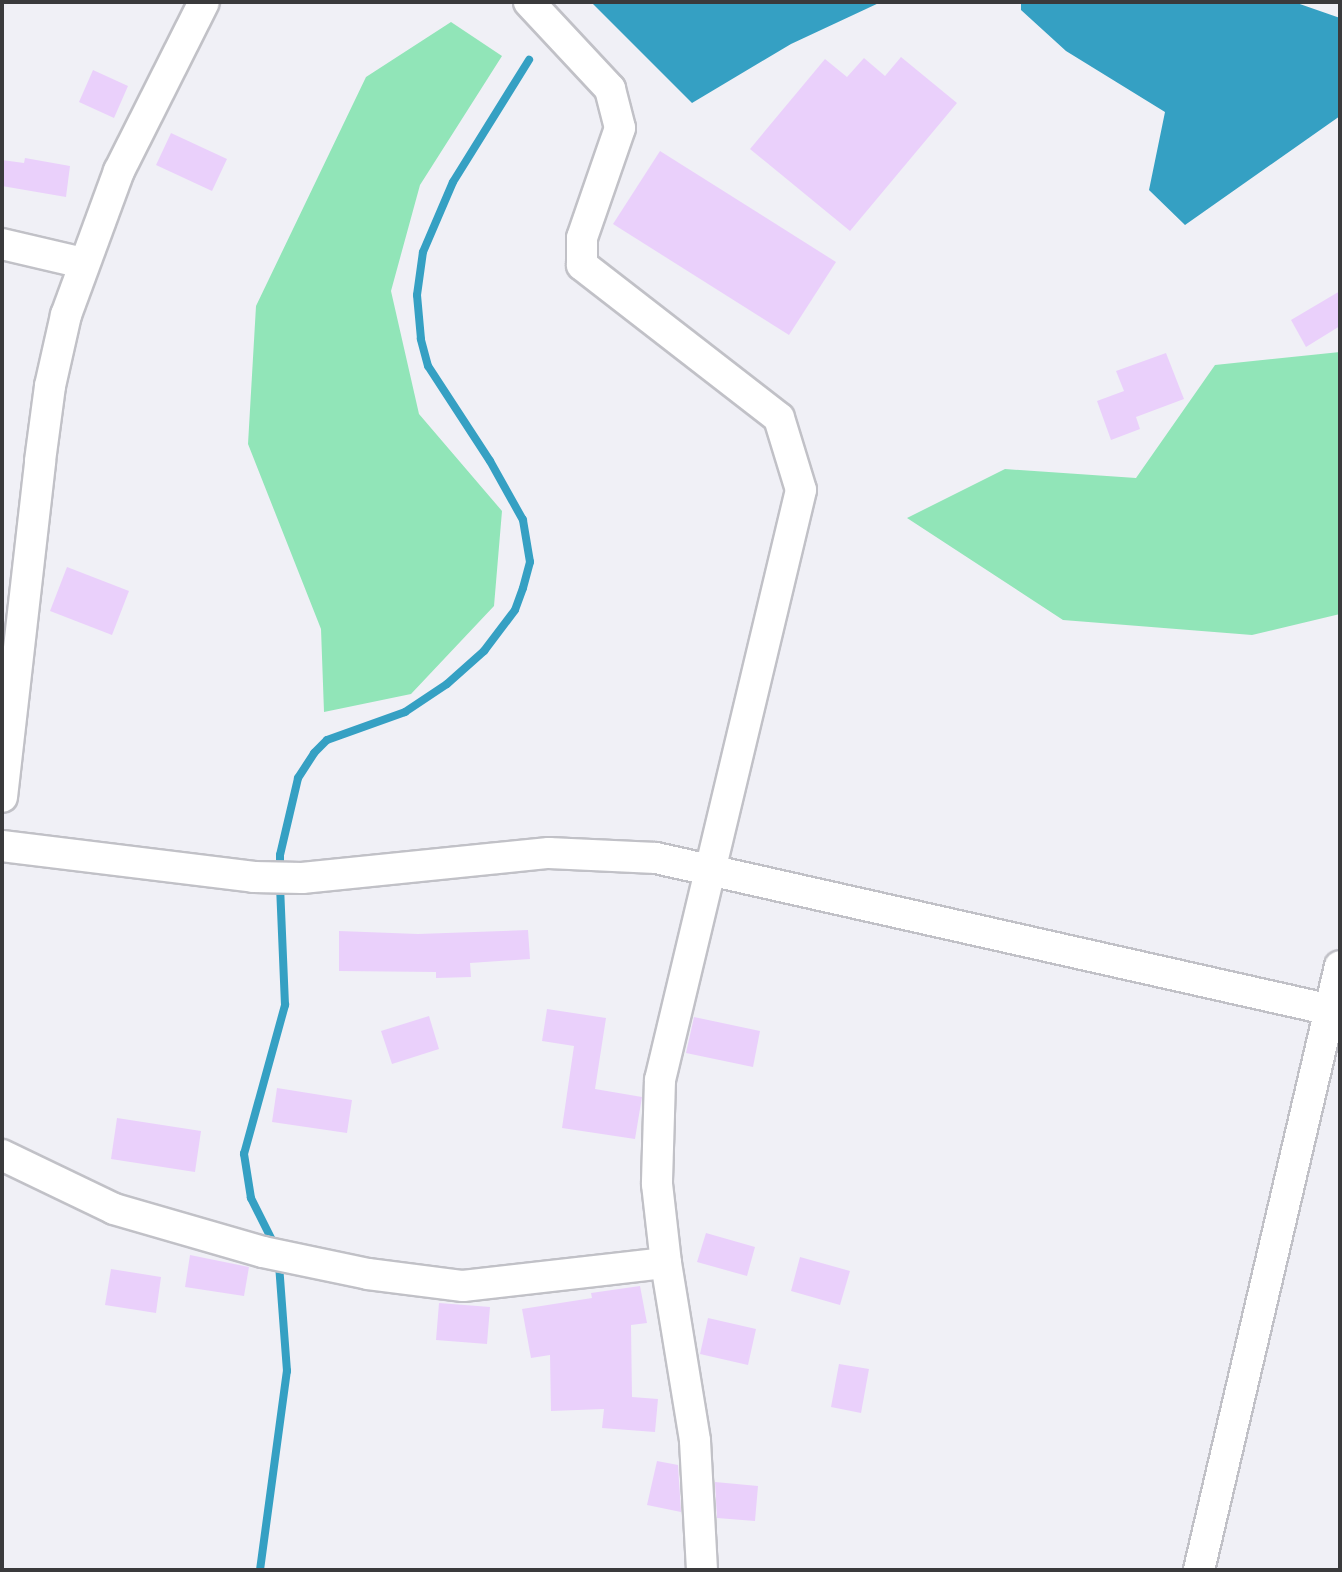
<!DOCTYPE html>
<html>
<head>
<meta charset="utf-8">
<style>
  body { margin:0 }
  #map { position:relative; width:1342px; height:1572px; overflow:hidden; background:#f0f0f6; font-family:"DejaVu Sans",sans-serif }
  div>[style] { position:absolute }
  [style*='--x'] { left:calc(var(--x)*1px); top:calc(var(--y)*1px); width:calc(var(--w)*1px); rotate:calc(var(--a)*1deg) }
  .green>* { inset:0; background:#91e5b8 }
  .water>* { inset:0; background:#35a0c3 }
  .stream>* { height:8px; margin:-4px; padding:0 4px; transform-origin:4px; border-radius:4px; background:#35a0c3 }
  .building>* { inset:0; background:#ead0fb }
  .roads { filter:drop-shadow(2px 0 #c1c1c7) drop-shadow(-2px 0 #c1c1c7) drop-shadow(0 2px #c1c1c7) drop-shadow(0 -2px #c1c1c7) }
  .minor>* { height:30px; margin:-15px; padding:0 15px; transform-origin:15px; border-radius:15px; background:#fff }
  span { translate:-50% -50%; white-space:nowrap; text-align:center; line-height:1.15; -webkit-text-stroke:6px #fefefe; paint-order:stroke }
  .frame { position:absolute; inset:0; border:4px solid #3a3a3c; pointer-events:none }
</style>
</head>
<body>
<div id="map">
  <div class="green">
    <i style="clip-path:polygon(451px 22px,502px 56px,420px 185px,391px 291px,419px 414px,502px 511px,494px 606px,411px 694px,324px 712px,321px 629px,248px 444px,256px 306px,366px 77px)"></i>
    <i style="clip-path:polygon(1340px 352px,1340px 614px,1252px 635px,1063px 620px,907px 518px,1005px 469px,1136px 478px,1215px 365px)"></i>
  </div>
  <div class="water">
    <i style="clip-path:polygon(591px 2px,881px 2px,791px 44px,692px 103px)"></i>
    <i style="clip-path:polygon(1021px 2px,1294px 2px,1340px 18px,1340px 116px,1185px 225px,1149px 190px,1165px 112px,1066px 51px,1021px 10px)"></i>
  </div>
  <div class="stream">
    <i style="--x:280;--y:871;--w:16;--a:-90"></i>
    <i style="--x:280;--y:855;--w:79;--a:-76.8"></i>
    <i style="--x:298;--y:778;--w:30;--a:-57"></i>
    <i style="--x:314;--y:753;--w:18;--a:-45"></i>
    <i style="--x:327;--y:740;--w:83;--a:-19.7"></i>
    <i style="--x:405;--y:712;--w:50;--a:-33.7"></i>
    <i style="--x:447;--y:684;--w:50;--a:-41.7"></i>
    <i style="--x:484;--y:651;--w:51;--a:-52.9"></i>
    <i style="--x:515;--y:610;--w:23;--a:-70"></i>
    <i style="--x:523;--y:588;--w:27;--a:-75"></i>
    <i style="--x:530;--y:562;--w:43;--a:-99.5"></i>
    <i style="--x:523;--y:520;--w:68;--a:-119.2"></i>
    <i style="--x:490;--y:461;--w:113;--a:-123.1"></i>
    <i style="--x:428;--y:366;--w:28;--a:-105"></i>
    <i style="--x:421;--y:339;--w:44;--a:-95.2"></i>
    <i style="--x:417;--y:295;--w:43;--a:-82.1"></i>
    <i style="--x:423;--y:252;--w:76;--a:-66.8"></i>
    <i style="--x:453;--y:182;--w:144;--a:-58.1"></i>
    <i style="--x:275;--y:1246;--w:54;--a:-116.6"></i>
    <i style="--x:251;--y:1198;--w:45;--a:-99"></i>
    <i style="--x:244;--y:1154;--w:155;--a:-74.6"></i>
    <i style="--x:285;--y:1005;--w:121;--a:-92.4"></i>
    <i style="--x:260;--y:1570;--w:201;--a:-82.3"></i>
    <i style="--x:287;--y:1371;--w:107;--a:-94.3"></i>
  </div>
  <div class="building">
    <i style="clip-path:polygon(901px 57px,957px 103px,850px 231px,750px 149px,825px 59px,847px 77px,864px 58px,885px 76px)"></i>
    <i style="clip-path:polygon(93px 70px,128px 86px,114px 118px,79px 102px)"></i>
    <i style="clip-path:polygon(171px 133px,227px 159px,212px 191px,156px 165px)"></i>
    <i style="clip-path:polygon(660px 151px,836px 262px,789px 335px,613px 224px)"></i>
    <i style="clip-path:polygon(25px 158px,70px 166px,66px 197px,2px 186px,2px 160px,24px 163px)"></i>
    <i style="clip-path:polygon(1340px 291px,1340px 326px,1306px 347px,1291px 320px)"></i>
    <i style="clip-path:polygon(1166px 353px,1184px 399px,1136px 417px,1140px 429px,1111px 440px,1097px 401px,1124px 391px,1116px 371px)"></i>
    <i style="clip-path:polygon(67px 567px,129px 591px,112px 635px,50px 611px)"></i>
    <i style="clip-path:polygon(528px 930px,530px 959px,470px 963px,471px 977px,436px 978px,436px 972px,339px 971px,339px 931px,418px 934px)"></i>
    <i style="clip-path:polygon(547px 1009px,606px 1018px,595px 1089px,642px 1097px,635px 1139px,562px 1128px,574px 1046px,542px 1041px)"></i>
    <i style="clip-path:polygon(429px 1016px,439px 1049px,392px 1064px,381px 1031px)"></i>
    <i style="clip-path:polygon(694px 1017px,760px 1031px,753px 1067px,686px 1053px)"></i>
    <i style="clip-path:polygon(277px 1088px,352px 1100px,347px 1133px,272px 1122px)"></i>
    <i style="clip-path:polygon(117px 1118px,201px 1131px,195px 1172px,111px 1159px)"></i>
    <i style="clip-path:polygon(706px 1233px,755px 1247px,747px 1276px,697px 1262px)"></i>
    <i style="clip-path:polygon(190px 1255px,249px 1267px,244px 1296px,185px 1287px)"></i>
    <i style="clip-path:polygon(800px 1257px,850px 1271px,840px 1305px,791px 1291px)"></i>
    <i style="clip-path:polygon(111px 1269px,161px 1277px,156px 1313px,105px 1305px)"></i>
    <i style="clip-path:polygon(640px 1286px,647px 1323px,631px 1325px,632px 1397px,658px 1399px,655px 1432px,602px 1428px,604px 1409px,551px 1411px,550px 1355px,531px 1358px,522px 1309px,592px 1298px,591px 1293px)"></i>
    <i style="clip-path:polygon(439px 1303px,490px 1307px,487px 1344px,436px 1340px)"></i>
    <i style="clip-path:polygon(708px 1318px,756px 1329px,748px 1365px,700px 1354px)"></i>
    <i style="clip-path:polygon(839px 1364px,869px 1369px,861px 1413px,831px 1407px)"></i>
    <i style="clip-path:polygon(657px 1461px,678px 1465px,681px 1512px,647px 1505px)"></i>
    <i style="clip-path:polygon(715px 1482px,758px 1486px,755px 1521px,717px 1518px)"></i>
  </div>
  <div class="roads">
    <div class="minor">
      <i style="--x:529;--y:2;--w:119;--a:47"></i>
      <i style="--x:610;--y:89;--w:40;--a:75.6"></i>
      <i style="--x:620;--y:128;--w:116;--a:109.1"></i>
      <i style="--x:582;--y:238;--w:27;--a:90"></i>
      <i style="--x:582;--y:265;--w:249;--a:37.8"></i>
      <i style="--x:779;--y:418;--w:75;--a:73"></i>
      <i style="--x:801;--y:490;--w:607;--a:103.44"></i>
      <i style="--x:660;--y:1080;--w:104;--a:91.7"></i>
      <i style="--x:657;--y:1184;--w:80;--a:83.5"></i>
      <i style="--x:666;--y:1263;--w:180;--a:80.7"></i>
      <i style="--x:695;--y:1441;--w:129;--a:86.9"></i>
      <i style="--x:2;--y:244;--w:83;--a:13.2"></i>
      <i style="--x:2;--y:797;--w:338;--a:-83.5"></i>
      <i style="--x:40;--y:461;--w:76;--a:-82.4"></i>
      <i style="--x:50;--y:386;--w:73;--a:-77.3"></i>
      <i style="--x:66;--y:315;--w:153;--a:-69.8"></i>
      <i style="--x:119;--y:171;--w:189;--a:-63.3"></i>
      <i style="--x:2;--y:846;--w:254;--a:7"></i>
      <i style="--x:254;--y:877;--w:48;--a:1.2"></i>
      <i style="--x:302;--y:878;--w:248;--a:-5.8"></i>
      <i style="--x:549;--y:853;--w:107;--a:2.7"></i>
      <i style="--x:656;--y:858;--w:701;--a:12.69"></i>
      <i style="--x:2;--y:1155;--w:124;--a:25.7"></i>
      <i style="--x:114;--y:1209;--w:155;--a:16.1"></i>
      <i style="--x:263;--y:1252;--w:107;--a:11.8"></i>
      <i style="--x:368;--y:1274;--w:96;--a:7.2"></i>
      <i style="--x:463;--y:1286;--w:204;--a:-6.5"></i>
      <i style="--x:1199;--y:1570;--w:620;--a:-76.86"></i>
    </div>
  </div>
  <div class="frame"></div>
</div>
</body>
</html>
